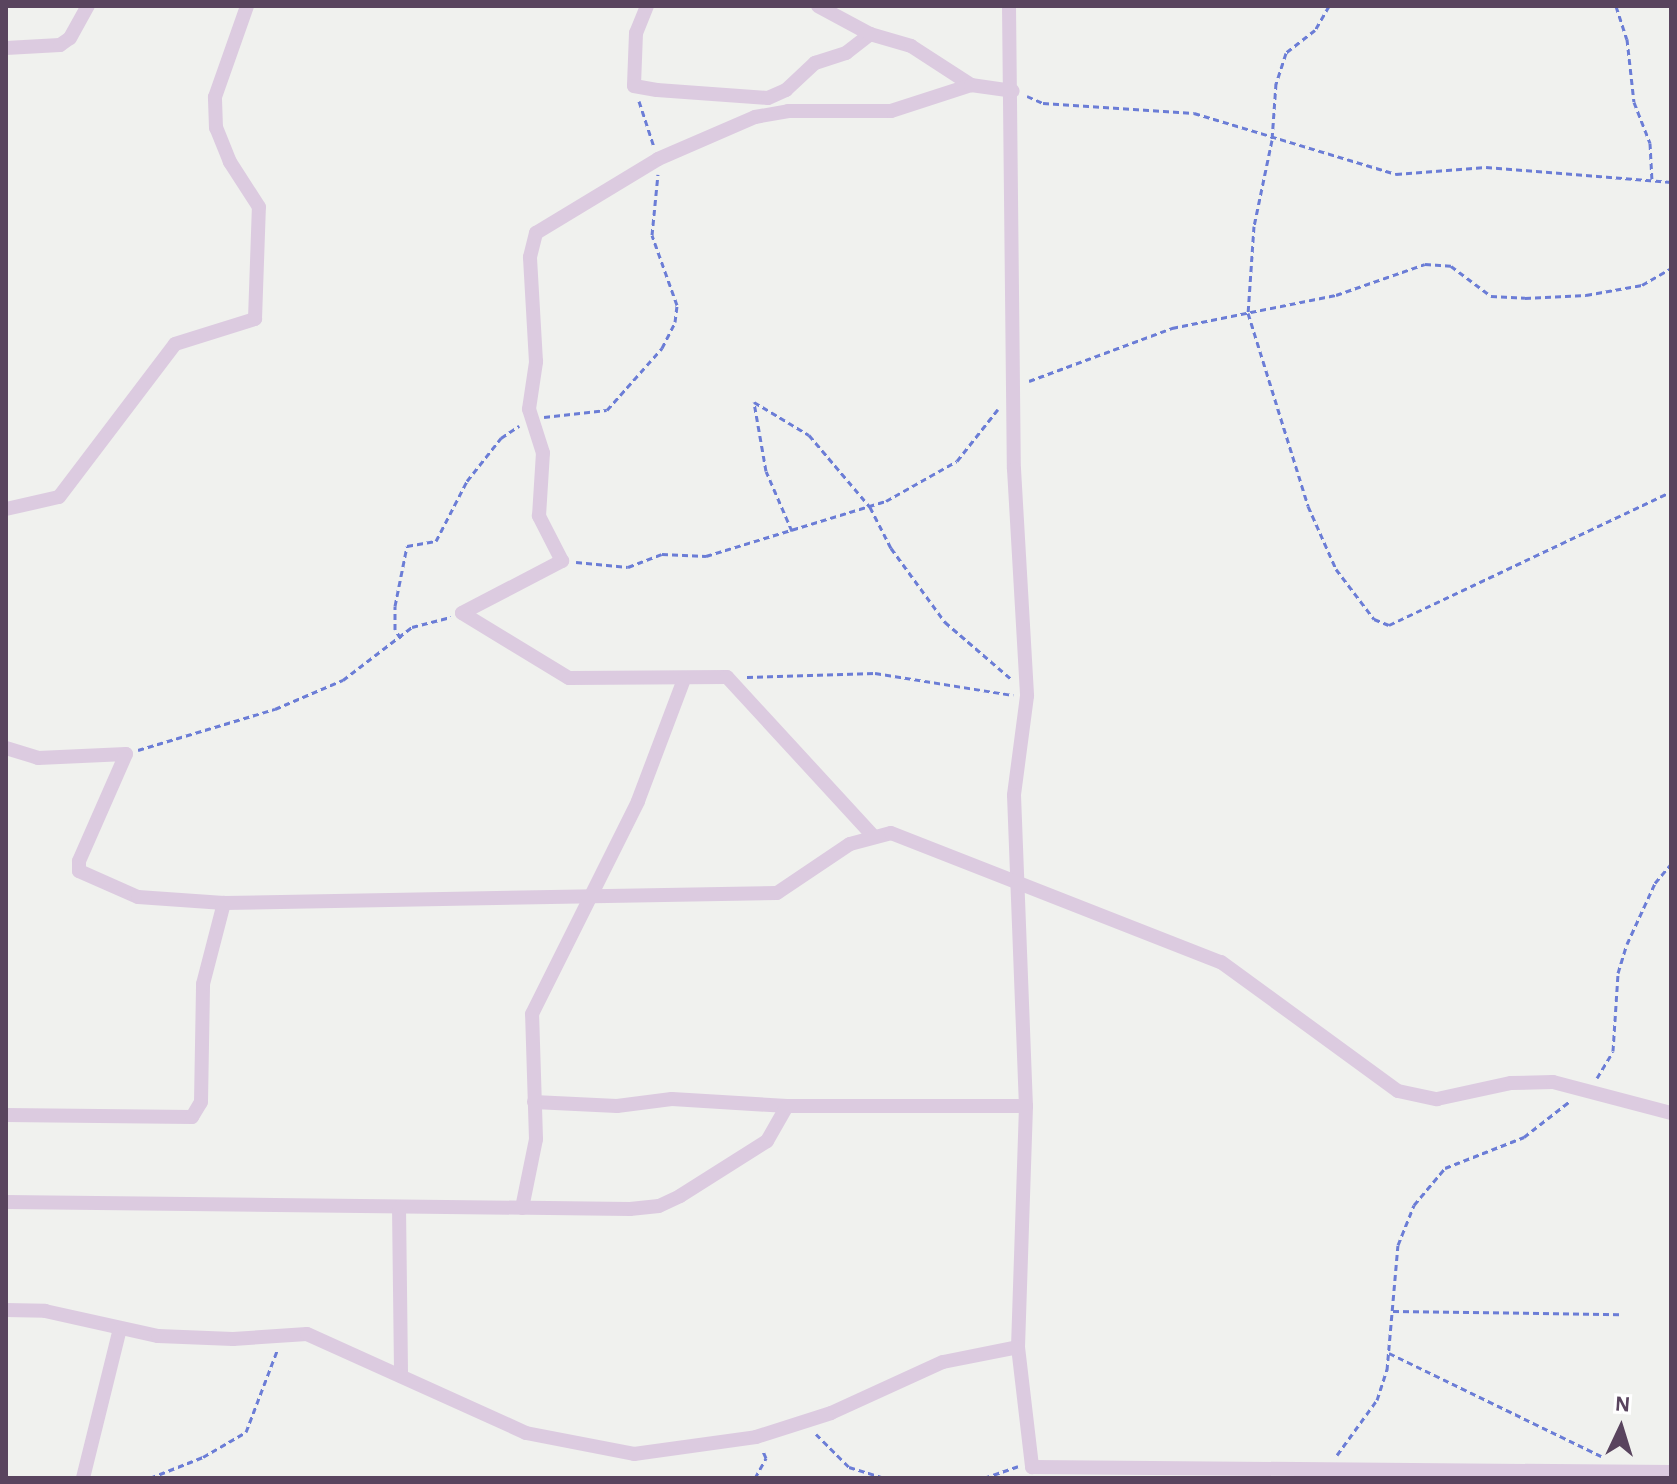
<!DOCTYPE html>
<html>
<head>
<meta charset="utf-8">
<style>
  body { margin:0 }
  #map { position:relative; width:1677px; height:1484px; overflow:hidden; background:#f0f1ee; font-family:"Alegreya Sans",sans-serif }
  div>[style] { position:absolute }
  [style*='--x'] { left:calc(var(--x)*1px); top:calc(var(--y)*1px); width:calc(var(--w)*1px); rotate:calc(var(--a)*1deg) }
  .path>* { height:3px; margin-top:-1.5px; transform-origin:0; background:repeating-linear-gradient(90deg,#6b7dd6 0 6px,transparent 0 10px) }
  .street>* { height:14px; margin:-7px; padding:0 7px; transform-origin:7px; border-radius:7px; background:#dccbe0 }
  span { translate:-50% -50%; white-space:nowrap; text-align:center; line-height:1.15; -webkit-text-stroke:8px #fff; paint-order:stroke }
  .frame { position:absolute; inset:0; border:8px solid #59445e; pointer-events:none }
  .north { position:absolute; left:1581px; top:1388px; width:80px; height:80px; -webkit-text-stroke:6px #fff; paint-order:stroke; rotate:4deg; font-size:22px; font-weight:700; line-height:32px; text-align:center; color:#59445e }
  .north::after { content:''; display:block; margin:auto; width:28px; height:36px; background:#59445e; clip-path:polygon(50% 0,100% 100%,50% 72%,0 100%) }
</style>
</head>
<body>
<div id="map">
  <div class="path">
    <i style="--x:1329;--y:6;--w:28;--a:120"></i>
    <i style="--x:1315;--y:30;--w:37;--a:142"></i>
    <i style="--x:1286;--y:53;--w:32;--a:108"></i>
    <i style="--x:1276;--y:83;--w:57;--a:94"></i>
    <i style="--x:1272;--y:140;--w:88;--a:101.8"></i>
    <i style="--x:1254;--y:226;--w:87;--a:93.9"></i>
    <i style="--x:1248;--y:313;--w:202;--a:72.7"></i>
    <i style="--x:1308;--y:506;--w:69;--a:66"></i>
    <i style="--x:1336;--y:569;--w:63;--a:52.8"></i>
    <i style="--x:1374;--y:619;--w:16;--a:22"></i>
    <i style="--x:1389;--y:625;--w:312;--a:-25.3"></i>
    <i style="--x:1616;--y:6;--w:35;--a:72"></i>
    <i style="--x:1627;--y:39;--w:63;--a:83.7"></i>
    <i style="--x:1634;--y:102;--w:44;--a:68.7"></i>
    <i style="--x:1650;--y:143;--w:38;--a:87"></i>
    <i style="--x:1027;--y:96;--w:17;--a:24"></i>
    <i style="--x:1043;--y:103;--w:151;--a:3.8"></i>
    <i style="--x:1194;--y:113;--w:211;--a:16.8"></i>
    <i style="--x:1396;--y:174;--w:90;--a:-4.4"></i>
    <i style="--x:1486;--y:167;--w:186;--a:4.6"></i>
    <i style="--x:639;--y:101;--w:48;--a:71.9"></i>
    <i style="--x:1029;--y:381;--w:153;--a:-20.3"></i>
    <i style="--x:1172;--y:328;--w:167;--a:-11.4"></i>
    <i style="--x:1336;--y:295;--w:94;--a:-19.2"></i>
    <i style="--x:1425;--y:264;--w:26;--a:4"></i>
    <i style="--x:1451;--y:266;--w:50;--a:36.9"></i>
    <i style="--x:1491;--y:296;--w:34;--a:3"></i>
    <i style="--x:1525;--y:298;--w:61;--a:-2.8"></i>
    <i style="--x:1586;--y:295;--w:57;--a:-10.1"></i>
    <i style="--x:1642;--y:285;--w:34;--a:-30"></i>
    <i style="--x:544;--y:417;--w:63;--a:-6.3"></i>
    <i style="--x:607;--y:410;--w:83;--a:-48.4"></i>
    <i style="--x:662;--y:348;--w:29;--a:-63"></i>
    <i style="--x:675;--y:322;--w:17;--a:-83"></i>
    <i style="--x:677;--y:305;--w:74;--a:-109.7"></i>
    <i style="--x:652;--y:235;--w:61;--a:-84.4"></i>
    <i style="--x:792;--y:531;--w:65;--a:-113.4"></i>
    <i style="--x:766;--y:471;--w:70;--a:-99.9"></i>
    <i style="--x:754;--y:402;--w:64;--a:31"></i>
    <i style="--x:809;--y:435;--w:94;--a:49.7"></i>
    <i style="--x:870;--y:507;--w:46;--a:62.9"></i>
    <i style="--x:891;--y:548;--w:92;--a:53.9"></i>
    <i style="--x:945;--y:622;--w:86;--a:40.7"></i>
    <i style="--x:576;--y:562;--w:52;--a:5.5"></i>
    <i style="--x:628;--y:567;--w:36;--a:-21"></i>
    <i style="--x:662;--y:554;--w:44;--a:2.6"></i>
    <i style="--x:706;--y:556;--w:188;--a:-17"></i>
    <i style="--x:886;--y:501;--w:81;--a:-29.4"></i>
    <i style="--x:957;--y:461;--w:66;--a:-51.7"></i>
    <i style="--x:401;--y:638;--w:10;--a:-127"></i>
    <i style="--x:395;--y:630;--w:24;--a:-90"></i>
    <i style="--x:395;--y:606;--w:61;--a:-78.7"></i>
    <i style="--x:407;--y:546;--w:29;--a:-10"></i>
    <i style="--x:436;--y:541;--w:68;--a:-62.7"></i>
    <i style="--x:467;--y:481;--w:55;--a:-51.7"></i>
    <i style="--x:501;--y:438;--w:22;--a:-34"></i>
    <i style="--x:747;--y:677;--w:128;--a:-1.8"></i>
    <i style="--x:875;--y:673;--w:140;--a:9.1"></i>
    <i style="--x:138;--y:750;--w:143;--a:-16.7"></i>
    <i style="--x:275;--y:709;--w:74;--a:-23.1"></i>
    <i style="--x:343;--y:680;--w:87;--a:-37.5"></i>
    <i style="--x:412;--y:627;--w:40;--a:-14.4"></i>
    <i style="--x:1597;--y:1078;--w:31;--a:-59"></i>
    <i style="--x:1613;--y:1051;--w:78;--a:-86.3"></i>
    <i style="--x:1618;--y:973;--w:30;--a:-73"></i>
    <i style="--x:1627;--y:944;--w:67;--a:-65.3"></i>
    <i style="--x:1655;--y:883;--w:25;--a:-50"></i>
    <i style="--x:1393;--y:1311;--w:227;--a:0.8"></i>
    <i style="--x:1389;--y:1353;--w:236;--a:25.9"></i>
    <i style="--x:816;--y:1434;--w:47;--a:45"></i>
    <i style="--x:849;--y:1467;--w:37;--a:17"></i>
    <i style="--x:1337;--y:1455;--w:68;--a:-54"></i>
    <i style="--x:1377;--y:1400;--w:32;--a:-72"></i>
    <i style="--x:1387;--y:1370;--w:125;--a:-85"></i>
    <i style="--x:1398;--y:1245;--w:43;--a:-68.2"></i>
    <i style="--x:1414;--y:1205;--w:48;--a:-50"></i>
    <i style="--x:1445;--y:1168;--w:85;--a:-21.4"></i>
    <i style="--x:1524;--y:1137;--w:58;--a:-38"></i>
    <i style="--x:150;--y:1478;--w:57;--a:-21.6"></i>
    <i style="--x:203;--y:1457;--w:50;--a:-30.2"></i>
    <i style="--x:246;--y:1432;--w:87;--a:-69.1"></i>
    <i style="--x:755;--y:1478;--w:23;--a:-61"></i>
    <i style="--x:766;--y:1458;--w:8;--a:-113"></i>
    <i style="--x:984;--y:1478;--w:36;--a:-19"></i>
  </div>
  <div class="street">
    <i style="--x:647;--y:6;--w:29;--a:112"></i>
    <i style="--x:636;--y:33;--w:53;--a:92.2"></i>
    <i style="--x:634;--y:86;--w:23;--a:10"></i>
    <i style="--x:657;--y:90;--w:111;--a:4.1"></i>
    <i style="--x:768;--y:98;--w:20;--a:-24"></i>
    <i style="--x:786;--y:90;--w:40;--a:-43"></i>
    <i style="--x:815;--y:63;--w:33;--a:-18"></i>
    <i style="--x:846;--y:53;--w:31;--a:-38"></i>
    <i style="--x:818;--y:6;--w:59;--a:28.3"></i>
    <i style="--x:870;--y:34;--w:43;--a:16.3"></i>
    <i style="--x:911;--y:46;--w:72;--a:33"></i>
    <i style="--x:1009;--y:6;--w:463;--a:89.4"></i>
    <i style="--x:1014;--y:469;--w:227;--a:86.7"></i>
    <i style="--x:1027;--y:696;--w:100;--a:97.5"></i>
    <i style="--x:1014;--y:795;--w:311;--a:87.8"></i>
    <i style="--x:1026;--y:1106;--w:241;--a:91.9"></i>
    <i style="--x:1018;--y:1347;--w:121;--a:83.3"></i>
    <i style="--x:1032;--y:1467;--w:639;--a:0.45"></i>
    <i style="--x:6;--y:48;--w:54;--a:-3.2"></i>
    <i style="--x:60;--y:45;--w:12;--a:-35"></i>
    <i style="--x:70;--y:38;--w:37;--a:-61"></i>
    <i style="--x:6;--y:509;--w:54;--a:-12.8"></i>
    <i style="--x:59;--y:497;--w:192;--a:-52.8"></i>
    <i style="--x:175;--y:344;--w:84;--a:-17.4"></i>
    <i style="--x:255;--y:319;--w:112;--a:-88"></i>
    <i style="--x:259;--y:207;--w:54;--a:-122.8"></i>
    <i style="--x:230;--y:162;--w:37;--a:-112"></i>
    <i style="--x:216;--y:128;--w:31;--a:-92"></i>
    <i style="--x:215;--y:97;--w:96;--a:-70.6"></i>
    <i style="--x:462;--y:613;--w:113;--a:-27.5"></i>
    <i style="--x:562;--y:561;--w:51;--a:-117.1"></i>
    <i style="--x:539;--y:516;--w:63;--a:-86.4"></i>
    <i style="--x:543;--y:453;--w:46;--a:-107.7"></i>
    <i style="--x:529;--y:409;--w:48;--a:-81.5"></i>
    <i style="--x:536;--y:362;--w:105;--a:-93.3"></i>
    <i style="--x:530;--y:257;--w:25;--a:-76"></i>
    <i style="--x:536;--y:233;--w:143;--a:-31.2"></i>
    <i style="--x:658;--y:159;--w:106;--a:-23.4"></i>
    <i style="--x:755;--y:117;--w:34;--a:-10"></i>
    <i style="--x:788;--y:111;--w:103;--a:0"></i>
    <i style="--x:891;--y:111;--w:84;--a:-18"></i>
    <i style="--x:971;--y:85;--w:42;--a:8.1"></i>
    <i style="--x:462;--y:613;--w:125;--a:31.3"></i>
    <i style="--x:569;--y:678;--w:158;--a:-0.4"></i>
    <i style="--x:727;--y:677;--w:216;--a:47.4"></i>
    <i style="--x:6;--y:748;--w:34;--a:17"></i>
    <i style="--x:38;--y:758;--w:88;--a:-2.6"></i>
    <i style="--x:126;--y:754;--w:117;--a:113.7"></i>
    <i style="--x:79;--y:861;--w:10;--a:90"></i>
    <i style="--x:79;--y:871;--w:64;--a:23.8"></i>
    <i style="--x:138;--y:897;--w:86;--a:4"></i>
    <i style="--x:224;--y:903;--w:553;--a:-1.04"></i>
    <i style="--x:777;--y:893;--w:88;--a:-33.9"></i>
    <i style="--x:850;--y:844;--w:42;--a:-15"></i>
    <i style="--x:891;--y:833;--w:354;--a:21.4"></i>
    <i style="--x:1221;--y:962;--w:219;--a:36.1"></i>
    <i style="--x:1398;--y:1091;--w:40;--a:12"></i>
    <i style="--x:1437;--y:1099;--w:76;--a:-12.2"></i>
    <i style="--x:1511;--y:1083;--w:42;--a:-1.4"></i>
    <i style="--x:1553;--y:1082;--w:122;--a:14.7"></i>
    <i style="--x:534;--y:1102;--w:83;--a:2.8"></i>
    <i style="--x:617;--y:1106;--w:55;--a:-7.3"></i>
    <i style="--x:672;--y:1099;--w:115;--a:3.5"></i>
    <i style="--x:6;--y:1115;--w:186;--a:0.6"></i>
    <i style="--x:192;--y:1117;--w:17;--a:-59"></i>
    <i style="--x:201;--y:1102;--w:118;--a:-89"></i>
    <i style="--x:203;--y:984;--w:84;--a:-75.5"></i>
    <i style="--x:6;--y:1202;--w:624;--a:0.64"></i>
    <i style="--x:630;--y:1209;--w:29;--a:-6"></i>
    <i style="--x:659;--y:1206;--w:23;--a:-25"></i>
    <i style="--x:680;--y:1196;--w:103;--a:-32.3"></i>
    <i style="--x:767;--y:1141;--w:40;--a:-60.3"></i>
    <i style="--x:787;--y:1106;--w:239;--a:0"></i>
    <i style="--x:399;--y:1207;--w:169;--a:89.3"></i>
    <i style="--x:522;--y:1208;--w:70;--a:-78.5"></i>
    <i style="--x:536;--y:1139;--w:125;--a:-91.8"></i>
    <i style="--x:532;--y:1014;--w:238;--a:-63.5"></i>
    <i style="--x:638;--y:801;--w:130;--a:-69.3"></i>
    <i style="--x:6;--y:1310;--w:39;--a:1"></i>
    <i style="--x:45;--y:1311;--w:116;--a:12.5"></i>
    <i style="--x:158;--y:1336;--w:75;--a:2.3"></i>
    <i style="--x:233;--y:1339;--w:74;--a:-3.9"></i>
    <i style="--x:307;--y:1334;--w:240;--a:24.3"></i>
    <i style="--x:526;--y:1433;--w:110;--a:11"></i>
    <i style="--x:634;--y:1454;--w:123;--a:-7.9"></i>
    <i style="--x:756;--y:1437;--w:79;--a:-17.7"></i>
    <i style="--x:831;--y:1413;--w:123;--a:-24.5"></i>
    <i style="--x:943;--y:1362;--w:76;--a:-11.3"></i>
    <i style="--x:83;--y:1478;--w:154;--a:-76.1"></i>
  </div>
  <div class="frame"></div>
  <div class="north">N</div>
</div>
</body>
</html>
